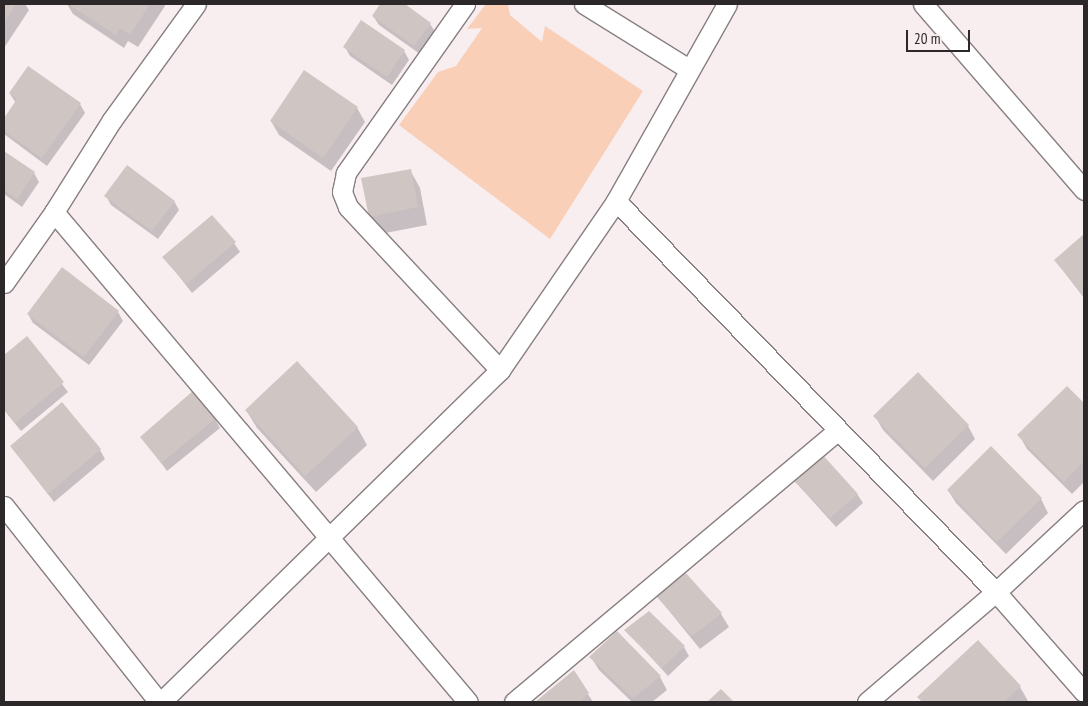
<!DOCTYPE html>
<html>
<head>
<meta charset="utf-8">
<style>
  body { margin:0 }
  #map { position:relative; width:1088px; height:706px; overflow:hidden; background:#f8eef0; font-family:"PT Sans Narrow",sans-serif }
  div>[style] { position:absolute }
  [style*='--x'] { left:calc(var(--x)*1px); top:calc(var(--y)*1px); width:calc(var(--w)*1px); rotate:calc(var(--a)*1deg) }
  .green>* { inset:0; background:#facfb7 }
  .shadow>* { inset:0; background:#0003 }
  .building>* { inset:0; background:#cfc6c4 }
  .roads { filter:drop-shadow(1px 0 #887f80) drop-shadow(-1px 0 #887f80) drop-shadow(0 1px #887f80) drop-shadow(0 -1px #887f80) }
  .minor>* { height:19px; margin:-9.5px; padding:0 9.5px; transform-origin:9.5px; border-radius:9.5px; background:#fff }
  span { translate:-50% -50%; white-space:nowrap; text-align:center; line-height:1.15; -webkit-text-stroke:4px #f8eef0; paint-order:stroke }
  .frame { position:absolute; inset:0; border:5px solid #2c2829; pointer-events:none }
  .scale { position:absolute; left:906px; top:30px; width:64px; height:22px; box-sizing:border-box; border:2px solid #2c2829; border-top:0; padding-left:6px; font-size:15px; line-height:18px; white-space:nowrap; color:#2c2829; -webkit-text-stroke:4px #f8eef0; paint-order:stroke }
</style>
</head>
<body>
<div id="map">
  <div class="green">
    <i style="clip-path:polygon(486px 4px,508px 4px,510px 15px,542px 42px,545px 26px,643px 91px,550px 239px,399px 125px,438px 72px,456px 66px,482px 28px,467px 29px)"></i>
  </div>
  <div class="shadow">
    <i style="clip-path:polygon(4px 4px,25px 4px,29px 10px,4px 48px)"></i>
    <i style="clip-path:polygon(67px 4px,164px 4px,165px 6px,138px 47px,128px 41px,124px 48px,73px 14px)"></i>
    <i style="clip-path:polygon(381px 4px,403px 4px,430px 24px,436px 33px,420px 54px,379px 25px,373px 16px)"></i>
    <i style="clip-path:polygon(345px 47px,404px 51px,409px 60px,392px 85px,350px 56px)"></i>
    <i style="clip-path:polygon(10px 94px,80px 104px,85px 113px,47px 166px,4px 134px,4px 121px,16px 103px)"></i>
    <i style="clip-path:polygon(357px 108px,365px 122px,331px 171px,279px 135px,271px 121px)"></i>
    <i style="clip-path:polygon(4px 152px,34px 173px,39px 182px,22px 207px,4px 194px)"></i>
    <i style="clip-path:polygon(410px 170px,420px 188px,427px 225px,380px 234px,370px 216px)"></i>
    <i style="clip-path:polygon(106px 196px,174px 201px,179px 210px,158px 239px,111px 205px)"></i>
    <i style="clip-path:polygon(1084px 235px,1084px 298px,1055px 260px)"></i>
    <i style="clip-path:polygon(234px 243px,240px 252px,192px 293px,164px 257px)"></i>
    <i style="clip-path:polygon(118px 312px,123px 321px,89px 365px,33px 323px,28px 314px)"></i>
    <i style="clip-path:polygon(27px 338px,68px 392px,21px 431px,4px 410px,4px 357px)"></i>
    <i style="clip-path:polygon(1067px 387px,1084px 405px,1084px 482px,1072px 494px,1027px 449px,1019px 435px)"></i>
    <i style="clip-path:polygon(246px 410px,357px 427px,367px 445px,316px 492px,257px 428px)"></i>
    <i style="clip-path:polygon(875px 416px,968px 426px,975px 439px,933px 481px,883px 430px)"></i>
    <i style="clip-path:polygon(215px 419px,220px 428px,167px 471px,142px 437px)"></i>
    <i style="clip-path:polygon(11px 446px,100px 450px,105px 459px,54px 502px)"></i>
    <i style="clip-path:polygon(792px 478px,857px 494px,863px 503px,836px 527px)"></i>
    <i style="clip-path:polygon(948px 490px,1041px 499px,1048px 513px,1006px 554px,956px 503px)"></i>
    <i style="clip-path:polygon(657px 596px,721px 614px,729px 627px,700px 649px)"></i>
    <i style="clip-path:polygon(626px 630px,684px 647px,689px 656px,668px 676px)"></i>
    <i style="clip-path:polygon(978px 642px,1020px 687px,1028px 701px,922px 702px,919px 697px)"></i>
    <i style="clip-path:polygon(591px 657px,660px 677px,667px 690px,652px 702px,632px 702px,599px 670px)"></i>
    <i style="clip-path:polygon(573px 671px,593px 702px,537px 702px)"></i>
  </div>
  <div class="building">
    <i style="clip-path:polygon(4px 4px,16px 4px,4px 23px)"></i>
    <i style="clip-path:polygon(68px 4px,150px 4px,130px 35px,120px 28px,116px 35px)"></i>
    <i style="clip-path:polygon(380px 4px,405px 4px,431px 23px,414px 46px,372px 16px)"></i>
    <i style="clip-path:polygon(361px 20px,405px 50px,387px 77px,343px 47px)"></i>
    <i style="clip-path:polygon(28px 66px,81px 103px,42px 158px,4px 131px,4px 118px,17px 99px,9px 93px)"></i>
    <i style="clip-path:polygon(304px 70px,358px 107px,323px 158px,270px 121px)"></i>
    <i style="clip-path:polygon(4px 151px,35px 172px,17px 199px,4px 190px)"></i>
    <i style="clip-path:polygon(127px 165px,175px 201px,152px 231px,104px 196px)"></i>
    <i style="clip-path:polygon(411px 169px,418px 207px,369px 217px,361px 178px)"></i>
    <i style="clip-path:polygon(212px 215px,236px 242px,186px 284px,162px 257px)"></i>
    <i style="clip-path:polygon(1084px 234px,1084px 296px,1054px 260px)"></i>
    <i style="clip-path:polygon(62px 267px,119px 311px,84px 357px,27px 314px)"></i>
    <i style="clip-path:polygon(27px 336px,64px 382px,15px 423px,4px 409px,4px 355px)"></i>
    <i style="clip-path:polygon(297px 361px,358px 427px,305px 476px,245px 410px)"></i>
    <i style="clip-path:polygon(918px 372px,969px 425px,925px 468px,873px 416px)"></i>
    <i style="clip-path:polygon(1067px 386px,1084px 403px,1084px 461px,1064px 482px,1017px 435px)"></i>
    <i style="clip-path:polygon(194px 390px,216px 418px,161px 463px,140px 437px)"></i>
    <i style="clip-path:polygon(62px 402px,101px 449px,48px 494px,10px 446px)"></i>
    <i style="clip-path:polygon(991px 446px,1042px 498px,997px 542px,947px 490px)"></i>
    <i style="clip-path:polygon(821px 453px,858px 494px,830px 518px,791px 478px)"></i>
    <i style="clip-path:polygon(684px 571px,722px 613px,692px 636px,656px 596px)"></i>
    <i style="clip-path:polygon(649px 611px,685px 646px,662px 668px,624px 630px)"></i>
    <i style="clip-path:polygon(617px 631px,661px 676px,633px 698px,589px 657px)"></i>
    <i style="clip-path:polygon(978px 640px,1021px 686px,1004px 702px,922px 702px,917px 697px)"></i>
    <i style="clip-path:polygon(574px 670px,589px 693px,579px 702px,535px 702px)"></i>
    <i style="clip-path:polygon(721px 689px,734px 702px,707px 702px)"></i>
  </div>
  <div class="roads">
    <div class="minor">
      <i style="--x:465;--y:4;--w:207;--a:125.2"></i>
      <i style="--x:346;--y:173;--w:19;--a:102"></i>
      <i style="--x:342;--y:192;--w:16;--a:68"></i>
      <i style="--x:348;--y:207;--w:223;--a:47"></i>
      <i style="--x:584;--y:4;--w:123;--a:31.8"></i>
      <i style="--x:923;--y:4;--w:246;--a:49.1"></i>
      <i style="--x:616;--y:201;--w:545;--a:45.82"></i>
      <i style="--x:996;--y:592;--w:133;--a:48.7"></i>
      <i style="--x:54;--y:212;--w:641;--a:49.81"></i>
      <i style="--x:4;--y:283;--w:87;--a:-54.8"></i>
      <i style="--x:54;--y:212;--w:109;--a:-57.8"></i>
      <i style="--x:112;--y:120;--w:143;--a:-54.1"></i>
      <i style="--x:4;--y:506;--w:250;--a:51.7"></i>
      <i style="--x:161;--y:702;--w:474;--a:-44.4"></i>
      <i style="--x:500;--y:370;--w:205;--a:-55.5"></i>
      <i style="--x:616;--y:201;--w:226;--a:-60.6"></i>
      <i style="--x:514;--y:702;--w:423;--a:-40"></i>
      <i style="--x:867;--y:702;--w:170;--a:-40.5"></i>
      <i style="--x:996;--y:592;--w:120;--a:-43"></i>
    </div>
  </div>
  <div class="frame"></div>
  <div class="scale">20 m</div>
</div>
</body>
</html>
